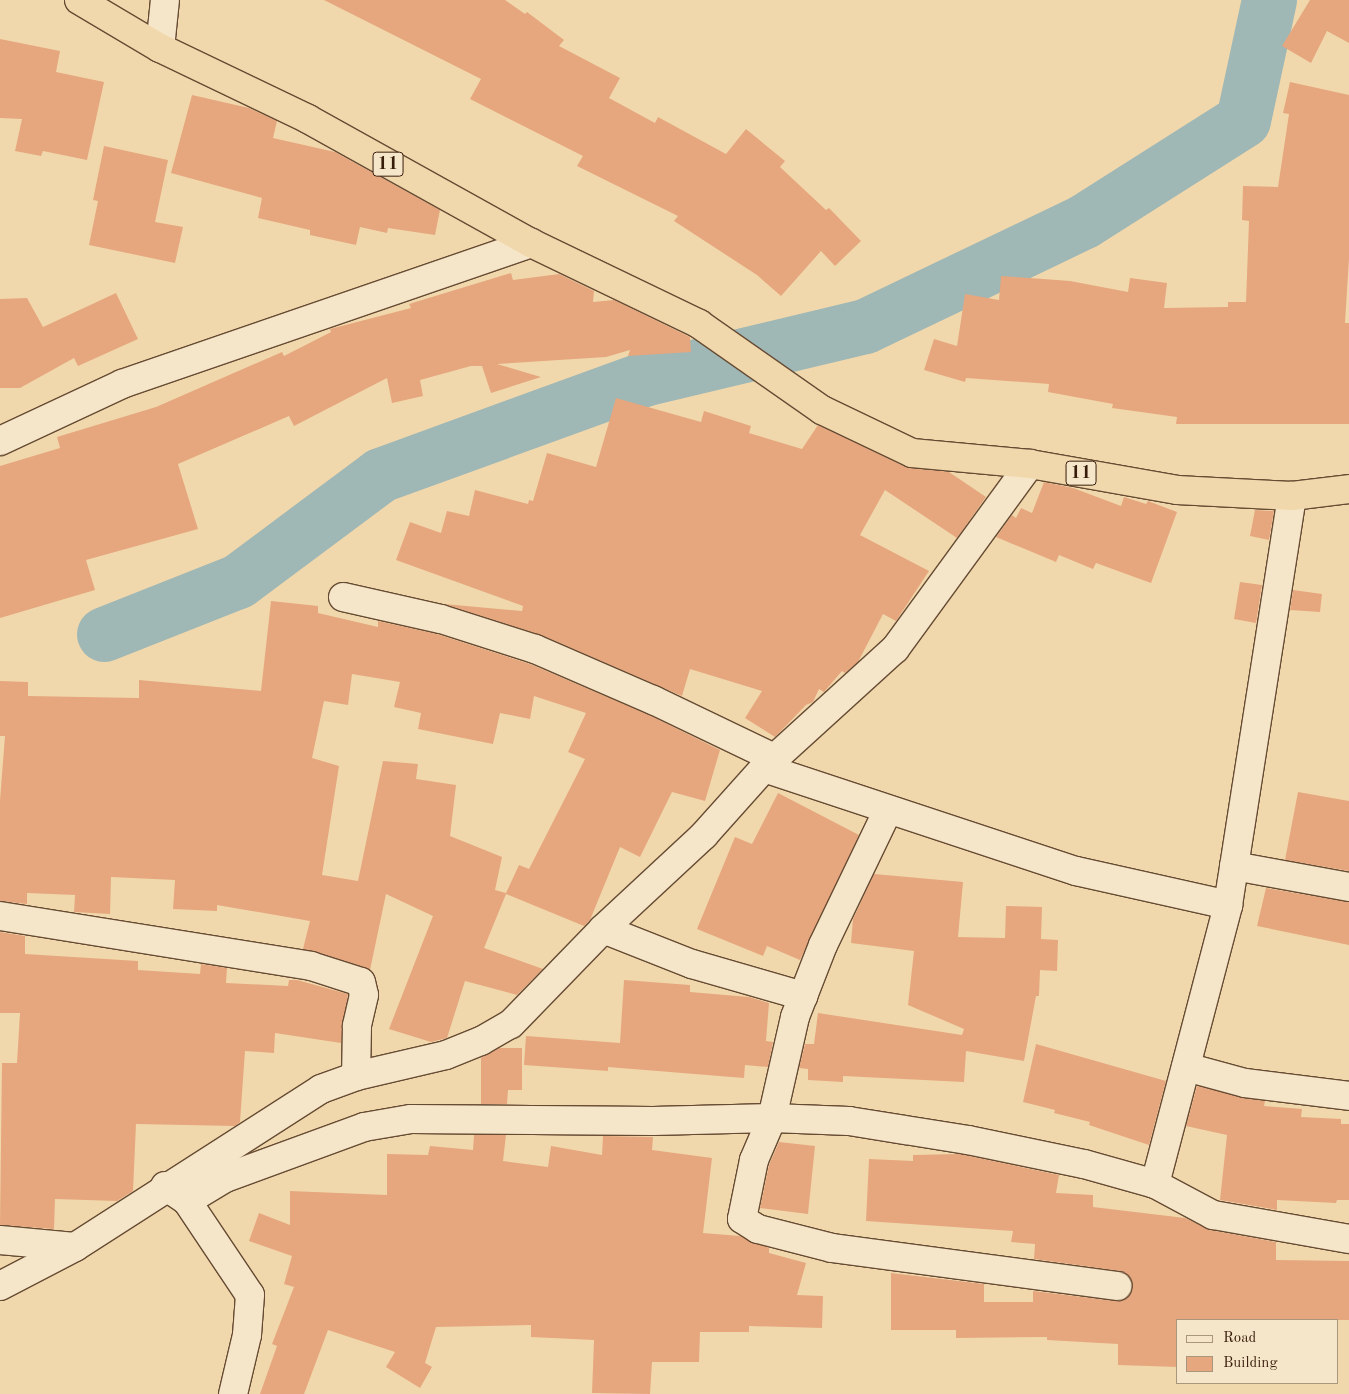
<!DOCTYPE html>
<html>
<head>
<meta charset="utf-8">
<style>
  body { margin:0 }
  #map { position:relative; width:1349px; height:1394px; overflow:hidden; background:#f1d8ac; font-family:"Old Standard TT",serif }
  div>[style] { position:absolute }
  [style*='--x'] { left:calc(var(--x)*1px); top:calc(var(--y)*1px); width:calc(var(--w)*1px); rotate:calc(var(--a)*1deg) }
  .river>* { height:55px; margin:-27.5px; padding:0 27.5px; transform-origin:27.5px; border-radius:27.5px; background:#9fb7b5 }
  .building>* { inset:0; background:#e6a77e }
  .roads { filter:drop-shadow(1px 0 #664b33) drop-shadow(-1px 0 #664b33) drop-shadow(0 1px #664b33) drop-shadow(0 -1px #664b33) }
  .minor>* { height:28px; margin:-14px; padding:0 14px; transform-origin:14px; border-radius:14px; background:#f6e6c9 }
  .trunk>* { height:28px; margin:-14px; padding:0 14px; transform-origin:14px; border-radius:14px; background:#f1d8ac }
  span { translate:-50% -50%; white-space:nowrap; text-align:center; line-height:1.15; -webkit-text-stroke:4px #f6e6c9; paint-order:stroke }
  .shield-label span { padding:1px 4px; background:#f6e6c9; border:1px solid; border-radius:4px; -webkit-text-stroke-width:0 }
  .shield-label { font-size:18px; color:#371c0b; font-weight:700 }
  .legend { position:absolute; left:1176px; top:1319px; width:162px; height:65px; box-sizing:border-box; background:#f6e6c9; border:1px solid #aa957d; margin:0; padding:6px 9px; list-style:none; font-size:15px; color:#371c0b }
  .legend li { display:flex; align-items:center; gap:10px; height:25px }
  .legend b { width:25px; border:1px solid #aa957d }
</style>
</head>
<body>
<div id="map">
  <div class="river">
    <i style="--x:104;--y:634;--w:144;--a:-21.6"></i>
    <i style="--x:238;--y:581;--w:177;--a:-36.7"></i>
    <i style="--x:380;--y:475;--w:284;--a:-20"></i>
    <i style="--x:647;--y:378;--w:224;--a:-13.4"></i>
    <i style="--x:865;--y:326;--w:243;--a:-25.6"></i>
    <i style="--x:1084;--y:221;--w:188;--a:-32.4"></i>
    <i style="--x:1243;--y:120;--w:123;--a:-77.8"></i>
  </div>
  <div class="building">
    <i style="clip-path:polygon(324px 0,505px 0,525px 14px,527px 12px,564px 40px,559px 46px,620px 78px,609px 98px,655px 123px,658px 117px,726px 154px,746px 129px,785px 161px,780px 167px,826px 210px,829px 208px,861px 241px,835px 266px,821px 251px,781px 296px,757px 275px,674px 221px,678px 216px,577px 166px,583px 156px,470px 99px,481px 79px)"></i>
    <i style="clip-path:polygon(1310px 0,1349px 0,1349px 43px,1327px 31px,1311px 63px,1282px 46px)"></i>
    <i style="clip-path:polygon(0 39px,60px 51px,56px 72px,104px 82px,87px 160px,43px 151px,41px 156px,15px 151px,22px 119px,0 118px)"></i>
    <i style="clip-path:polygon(1290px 82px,1349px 95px,1349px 258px,1345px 323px,1349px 323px,1349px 424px,1176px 424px,1177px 417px,1112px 408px,1113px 404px,1048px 392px,1049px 384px,966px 378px,965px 382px,924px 370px,934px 339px,957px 346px,965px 294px,999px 300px,1001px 276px,1070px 281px,1128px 292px,1130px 278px,1167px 283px,1164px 308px,1228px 307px,1228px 302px,1246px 302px,1249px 221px,1242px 220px,1243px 186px,1278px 187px,1289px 114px,1283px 113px)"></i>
    <i style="clip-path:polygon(192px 95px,249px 108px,277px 121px,273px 138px,335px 152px,440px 210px,435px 235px,388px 228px,387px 233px,360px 227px,356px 245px,310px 235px,310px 230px,258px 218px,262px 198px,171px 173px)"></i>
    <i style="clip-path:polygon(104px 146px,168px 160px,155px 222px,183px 227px,175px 263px,89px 245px,98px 201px,93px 200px)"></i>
    <i style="clip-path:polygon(511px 273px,513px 280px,559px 274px,594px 291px,593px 302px,614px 300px,690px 337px,691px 352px,628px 356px,630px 350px,606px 357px,497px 364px,541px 377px,491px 393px,482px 366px,471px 366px,420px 380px,423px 396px,392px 403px,387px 378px,294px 426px,289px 416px,178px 464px,198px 529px,86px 560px,95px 590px,0 618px,0 466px,60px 448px,57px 437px,156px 407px,282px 352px,284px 356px,331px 332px,330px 329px,411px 308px,409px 304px)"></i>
    <i style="clip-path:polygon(116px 293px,138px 339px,78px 366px,74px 358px,20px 388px,0 388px,0 299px,27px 298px,43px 327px)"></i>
    <i style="clip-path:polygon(616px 398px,701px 422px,704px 411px,751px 426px,749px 433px,802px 449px,818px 425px,906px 467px,949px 472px,986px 497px,957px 538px,885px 490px,860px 535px,929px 571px,896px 621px,883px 614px,858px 662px,845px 673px,842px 671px,824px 692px,819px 689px,813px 702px,806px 705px,775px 737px,745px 718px,762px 691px,690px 669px,682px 696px,541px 635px,444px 604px,522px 611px,523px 606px,396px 560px,410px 522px,441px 533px,447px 511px,469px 516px,475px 490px,528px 504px,529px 500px,533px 501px,547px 453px,596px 467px)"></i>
    <i style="clip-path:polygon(1044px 482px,1073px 488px,1121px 506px,1124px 497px,1146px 504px,1148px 501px,1177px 512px,1151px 583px,1096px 563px,1093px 569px,1059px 555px,1056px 562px,996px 537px,1012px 515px,1016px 518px,1021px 508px,1032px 513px)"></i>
    <i style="clip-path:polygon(1255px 510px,1274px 511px,1269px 540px,1250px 536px)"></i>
    <i style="clip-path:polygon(1240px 582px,1262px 585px,1256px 623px,1234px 619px)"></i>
    <i style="clip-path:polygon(1293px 590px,1322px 594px,1320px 612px,1290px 610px)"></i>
    <i style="clip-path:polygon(evenodd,271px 601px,318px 606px,318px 613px,378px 627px,378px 621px,437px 634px,530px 664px,647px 714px,720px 750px,705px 801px,672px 792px,640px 857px,620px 847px,590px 920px,584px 926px,506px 894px,484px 948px,543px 969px,517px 995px,465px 981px,447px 1038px,431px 1042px,389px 1029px,433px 916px,386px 894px,370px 970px,303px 949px,310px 921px,217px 905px,217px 911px,173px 909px,175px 880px,111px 877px,110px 914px,74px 912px,75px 895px,27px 893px,27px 904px,0 901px,0 800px,5px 736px,0 736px,0 681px,28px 682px,28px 696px,139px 698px,139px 680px,261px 691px,271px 601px,352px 674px,400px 682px,394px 707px,421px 713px,418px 729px,493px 744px,500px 713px,530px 719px,534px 696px,586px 713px,568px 752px,585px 759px,529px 869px,519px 865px,506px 893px,495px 890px,502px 857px,450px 836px,456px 785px,416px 779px,418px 764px,383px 761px,358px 881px,322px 875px,339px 766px,312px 758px,324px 701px,348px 705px,352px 674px)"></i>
    <i style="clip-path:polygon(1298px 792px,1349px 801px,1349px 871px,1285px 860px)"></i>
    <i style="clip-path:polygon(778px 793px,859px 835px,800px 960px,767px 946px,763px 956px,697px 929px,735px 837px,752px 844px)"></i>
    <i style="clip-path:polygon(874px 874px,963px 882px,958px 937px,1005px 938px,1006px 906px,1042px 907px,1041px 939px,1058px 940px,1057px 971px,1040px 970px,1039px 996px,1036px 996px,1024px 1061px,966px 1051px,964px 1082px,843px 1076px,843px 1082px,808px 1080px,808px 1069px,799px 1068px,805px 1044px,814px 1044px,818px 1013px,962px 1035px,964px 1029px,908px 1005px,914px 951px,851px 943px,853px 919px)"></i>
    <i style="clip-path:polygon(1266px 888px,1349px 902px,1349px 945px,1257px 926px)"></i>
    <i style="clip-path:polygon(0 932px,25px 936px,25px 954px,138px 961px,138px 970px,200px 974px,201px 964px,227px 968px,226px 983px,288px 986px,289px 980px,297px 980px,348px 994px,341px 1043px,275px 1033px,274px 1053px,245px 1051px,240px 1122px,235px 1126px,136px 1124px,133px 1191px,117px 1201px,55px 1199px,54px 1229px,0 1225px,2px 1063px,17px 1063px,20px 1013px,0 1013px)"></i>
    <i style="clip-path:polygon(624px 980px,690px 985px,690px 992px,749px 997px,769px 1003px,766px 1041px,773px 1042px,768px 1067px,745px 1065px,744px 1078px,608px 1067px,608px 1071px,524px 1065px,526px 1036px,620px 1043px)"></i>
    <i style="clip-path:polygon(1036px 1044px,1166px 1081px,1149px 1145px,1089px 1125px,1090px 1122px,1054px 1113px,1055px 1110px,1023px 1102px)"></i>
    <i style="clip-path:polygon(499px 1048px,522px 1048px,522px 1090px,508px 1090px,507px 1104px,481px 1104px,481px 1058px)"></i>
    <i style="clip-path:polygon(1197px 1086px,1265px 1101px,1264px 1106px,1302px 1109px,1301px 1117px,1341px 1119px,1341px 1124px,1349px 1124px,1349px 1200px,1337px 1200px,1336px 1203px,1277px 1200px,1277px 1210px,1220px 1200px,1227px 1135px,1186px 1126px)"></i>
    <i style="clip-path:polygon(474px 1135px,506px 1135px,503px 1161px,548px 1167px,551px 1146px,602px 1155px,603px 1136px,653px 1137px,652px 1150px,712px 1158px,703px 1233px,740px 1236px,769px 1248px,769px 1253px,806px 1263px,797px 1295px,823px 1296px,822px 1328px,749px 1326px,749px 1332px,700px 1332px,699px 1362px,652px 1362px,650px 1394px,592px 1393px,594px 1340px,531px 1337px,531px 1325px,436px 1327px,425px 1363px,432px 1367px,420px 1388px,386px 1367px,395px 1352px,328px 1330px,304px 1394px,260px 1394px,277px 1346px,272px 1344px,294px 1287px,284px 1284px,292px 1256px,249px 1241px,259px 1213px,290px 1225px,290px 1191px,387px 1195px,387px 1154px,428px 1155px,430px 1146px,473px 1150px)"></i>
    <i style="clip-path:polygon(779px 1142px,815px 1146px,808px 1214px,760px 1208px,769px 1165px)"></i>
    <i style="clip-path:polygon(960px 1154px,1059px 1175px,1056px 1193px,1093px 1195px,1093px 1207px,1185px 1218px,1210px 1230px,1276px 1242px,1276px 1260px,1349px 1261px,1349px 1320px,1178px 1320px,1178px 1367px,1118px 1365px,1118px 1344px,1047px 1340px,1047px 1337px,956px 1338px,956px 1330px,891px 1330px,891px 1273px,984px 1284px,984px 1302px,1033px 1302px,1033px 1291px,1115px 1301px,1129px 1296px,1132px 1289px,1131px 1280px,1120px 1271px,1034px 1259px,1035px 1244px,1011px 1242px,1013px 1231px,866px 1221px,869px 1159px,913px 1161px,913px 1155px)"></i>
  </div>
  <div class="roads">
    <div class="minor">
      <i style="--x:160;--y:48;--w:48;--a:-84.1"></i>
      <i style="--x:0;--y:441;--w:135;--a:-25"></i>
      <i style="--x:122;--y:384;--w:433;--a:-19"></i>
      <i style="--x:343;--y:597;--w:100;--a:12.7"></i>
      <i style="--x:441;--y:619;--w:99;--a:17.7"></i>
      <i style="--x:535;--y:649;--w:129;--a:23.4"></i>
      <i style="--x:653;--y:700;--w:136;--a:25.6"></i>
      <i style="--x:764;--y:768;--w:329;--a:18.3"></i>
      <i style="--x:1076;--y:871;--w:156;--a:12.6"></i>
      <i style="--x:888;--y:810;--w:150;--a:115.7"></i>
      <i style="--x:823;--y:945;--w:77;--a:111.3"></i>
      <i style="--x:795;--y:1017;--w:104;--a:102.8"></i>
      <i style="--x:772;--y:1118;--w:46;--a:113.2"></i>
      <i style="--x:754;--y:1160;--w:60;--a:101.5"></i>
      <i style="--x:742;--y:1219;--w:19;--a:32"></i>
      <i style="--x:758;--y:1229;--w:76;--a:14.4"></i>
      <i style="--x:832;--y:1248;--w:288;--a:7.6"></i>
      <i style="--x:1234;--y:866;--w:117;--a:10.3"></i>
      <i style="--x:0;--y:916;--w:315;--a:9.1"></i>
      <i style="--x:311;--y:966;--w:52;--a:17.7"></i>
      <i style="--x:361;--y:982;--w:13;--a:77"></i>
      <i style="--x:364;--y:995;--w:32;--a:103"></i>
      <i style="--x:357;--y:1026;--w:50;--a:91.1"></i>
      <i style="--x:603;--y:929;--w:96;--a:21.5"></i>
      <i style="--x:692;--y:964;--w:116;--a:16.1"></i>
      <i style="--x:1186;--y:1067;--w:61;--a:15.2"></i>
      <i style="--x:1245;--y:1083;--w:105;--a:7.1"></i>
      <i style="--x:1155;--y:1184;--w:288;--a:-75.3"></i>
      <i style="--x:1228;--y:905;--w:414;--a:-81.1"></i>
      <i style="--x:165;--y:1186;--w:27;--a:34"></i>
      <i style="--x:187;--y:1201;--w:44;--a:-31.2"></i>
      <i style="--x:225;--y:1178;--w:148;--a:-20.1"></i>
      <i style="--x:364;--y:1127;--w:48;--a:-9.7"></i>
      <i style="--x:411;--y:1119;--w:242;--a:0.5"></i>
      <i style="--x:653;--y:1121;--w:119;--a:-1.4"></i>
      <i style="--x:772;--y:1118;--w:77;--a:2.2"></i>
      <i style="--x:849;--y:1121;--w:121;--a:9.1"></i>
      <i style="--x:968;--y:1140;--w:118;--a:11.7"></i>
      <i style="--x:1084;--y:1164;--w:74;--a:15.7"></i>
      <i style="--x:1155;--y:1184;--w:66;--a:28.1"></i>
      <i style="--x:1213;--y:1215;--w:138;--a:10"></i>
      <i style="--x:187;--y:1201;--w:113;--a:56.2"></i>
      <i style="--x:250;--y:1295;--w:40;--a:94.3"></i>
      <i style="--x:247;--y:1335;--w:61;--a:103.3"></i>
      <i style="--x:0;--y:1240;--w:75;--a:5.3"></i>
      <i style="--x:0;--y:1286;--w:85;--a:-27.5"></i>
      <i style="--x:75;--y:1247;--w:292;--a:-32.7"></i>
      <i style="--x:321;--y:1089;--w:37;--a:-20"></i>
      <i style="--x:356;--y:1076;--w:92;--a:-13.1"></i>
      <i style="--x:446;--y:1055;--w:38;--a:-22"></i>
      <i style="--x:481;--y:1041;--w:34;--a:-30"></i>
      <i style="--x:511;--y:1024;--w:132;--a:-45.9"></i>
      <i style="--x:603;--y:929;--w:138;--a:-42.9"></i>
      <i style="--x:704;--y:835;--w:90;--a:-48.2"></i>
      <i style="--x:764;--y:768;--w:177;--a:-42.3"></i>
      <i style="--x:895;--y:649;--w:229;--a:-53.9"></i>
    </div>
    <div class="trunk">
      <i style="--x:79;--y:0;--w:94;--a:30.7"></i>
      <i style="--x:160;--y:48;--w:164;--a:25.6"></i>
      <i style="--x:308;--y:119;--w:255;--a:29.1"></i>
      <i style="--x:531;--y:243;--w:187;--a:25.7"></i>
      <i style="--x:699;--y:324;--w:150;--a:35"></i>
      <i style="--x:822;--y:410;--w:100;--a:25.5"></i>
      <i style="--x:912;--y:453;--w:119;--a:5.3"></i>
      <i style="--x:1030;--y:464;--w:149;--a:10"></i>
      <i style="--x:1177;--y:490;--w:115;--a:3"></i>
      <i style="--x:1292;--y:496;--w:57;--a:-7"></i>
    </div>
  </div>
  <div class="shield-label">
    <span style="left:388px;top:164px">11</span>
    <span style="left:1081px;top:473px">11</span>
  </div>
  <ul class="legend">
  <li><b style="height:6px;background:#f6e6c9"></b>Road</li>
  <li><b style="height:14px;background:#e6a77e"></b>Building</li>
  </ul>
</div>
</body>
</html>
